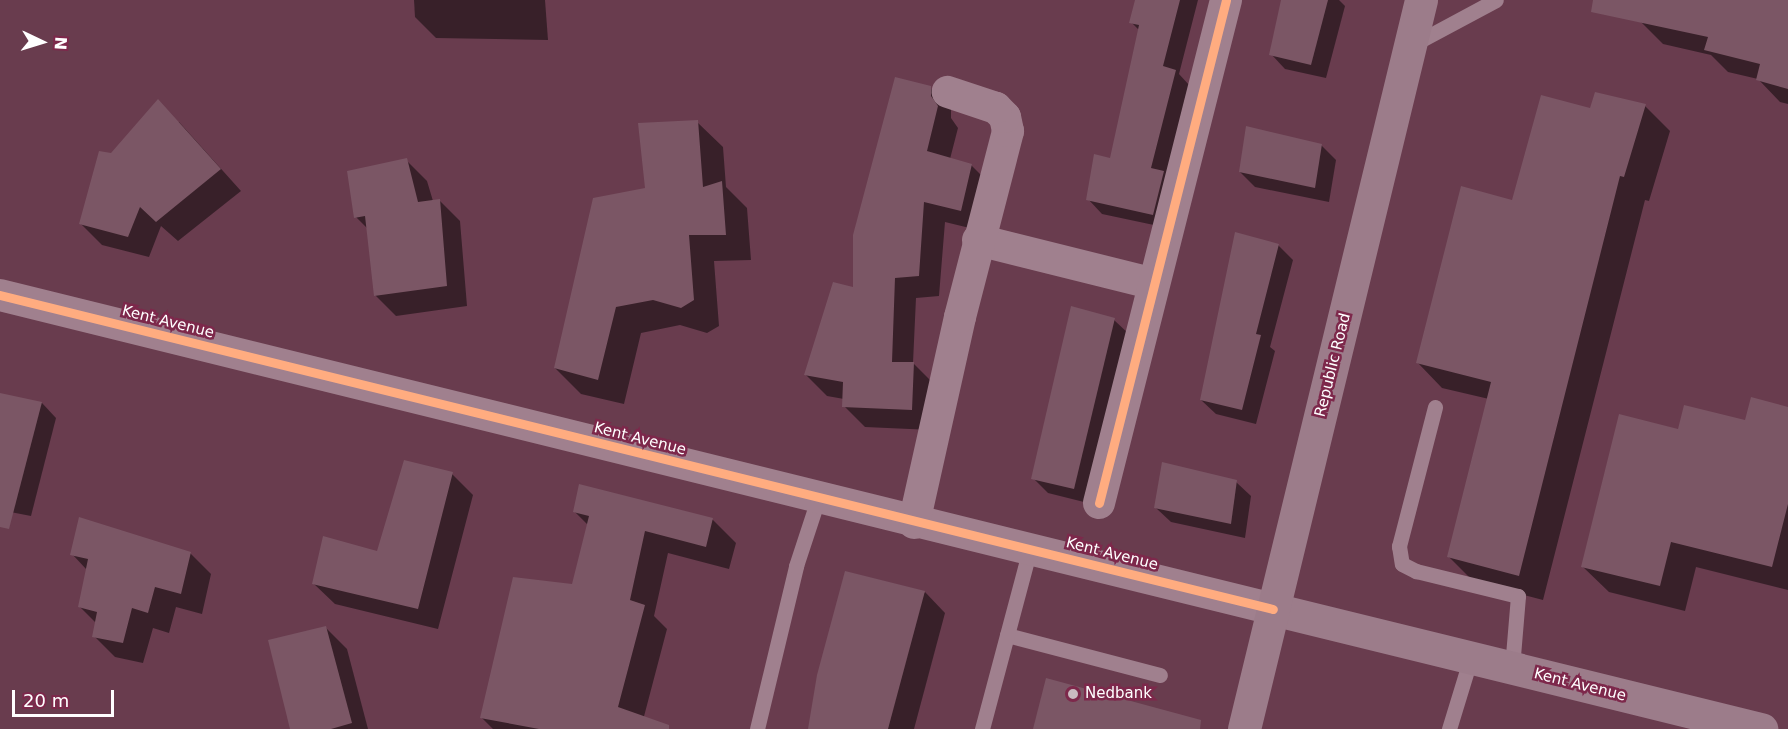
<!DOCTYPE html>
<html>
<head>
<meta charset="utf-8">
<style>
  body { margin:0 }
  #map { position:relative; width:1788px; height:729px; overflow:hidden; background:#693c4e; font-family:"DejaVu Sans",sans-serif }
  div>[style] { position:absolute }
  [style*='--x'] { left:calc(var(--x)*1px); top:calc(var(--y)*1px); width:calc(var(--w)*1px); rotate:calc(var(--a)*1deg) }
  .shadow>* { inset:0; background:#0007 }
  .building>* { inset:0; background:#7b5665 }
  .service>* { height:15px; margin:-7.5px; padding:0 7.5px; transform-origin:7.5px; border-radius:7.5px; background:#a0808e }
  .minor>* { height:32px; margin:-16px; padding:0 16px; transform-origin:16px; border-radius:16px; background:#a0808e }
  .secondary>* { height:33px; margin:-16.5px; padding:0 16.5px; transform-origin:16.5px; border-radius:16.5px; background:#9c7c8a }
  .cycleway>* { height:9px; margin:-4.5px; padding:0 4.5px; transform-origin:4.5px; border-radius:4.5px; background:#ffac80 }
  .dots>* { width:16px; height:16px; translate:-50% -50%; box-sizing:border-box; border:3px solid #7d284b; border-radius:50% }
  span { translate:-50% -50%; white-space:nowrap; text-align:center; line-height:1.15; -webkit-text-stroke:5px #7d284b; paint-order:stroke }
  .street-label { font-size:15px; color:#fff }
  .poi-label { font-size:15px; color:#fff }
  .left { translate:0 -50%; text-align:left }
  .north { position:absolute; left:12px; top:12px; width:60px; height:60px; -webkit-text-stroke:4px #7d284b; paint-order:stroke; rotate:94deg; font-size:16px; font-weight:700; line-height:24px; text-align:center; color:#fff }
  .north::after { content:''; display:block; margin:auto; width:21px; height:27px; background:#fff; clip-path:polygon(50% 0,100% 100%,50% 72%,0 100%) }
  .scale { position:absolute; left:12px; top:690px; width:102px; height:27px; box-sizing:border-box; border:3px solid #fff; border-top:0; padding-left:8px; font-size:18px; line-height:21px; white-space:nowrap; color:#fff; -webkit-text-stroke:4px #7d284b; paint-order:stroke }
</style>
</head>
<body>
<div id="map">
  <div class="shadow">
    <i style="clip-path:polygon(414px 0,545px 0,548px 40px,436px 38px,415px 17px)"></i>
    <i style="clip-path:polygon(1136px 0,1198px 0,1179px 74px,1190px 86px,1168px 228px,1102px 214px,1088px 199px,1111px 160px,1140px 31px,1131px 22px)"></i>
    <i style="clip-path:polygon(1283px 0,1339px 0,1345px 6px,1326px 78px,1285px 69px,1271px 54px)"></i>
    <i style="clip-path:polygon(1634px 0,1788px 0,1788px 104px,1780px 102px,1758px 79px,1728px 72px,1711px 55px,1663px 44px,1641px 22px)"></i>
    <i style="clip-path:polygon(930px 88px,951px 109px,951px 118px,958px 128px,950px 159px,971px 165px,992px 186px,982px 231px,945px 222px,939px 296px,916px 298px,913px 363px,934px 384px,932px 430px,865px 427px,844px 406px,844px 399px,827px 396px,806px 375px,855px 289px)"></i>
    <i style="clip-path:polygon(1645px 106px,1670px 131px,1649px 201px,1645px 200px,1543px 600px,1474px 582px,1449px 557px,1489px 399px,1442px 388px,1418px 363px,1514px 201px,1591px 109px)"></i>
    <i style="clip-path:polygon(179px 122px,241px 191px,178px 241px,161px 226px,149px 257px,102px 245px,81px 224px,111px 154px)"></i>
    <i style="clip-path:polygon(697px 122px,723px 147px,726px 187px,747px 208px,751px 260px,714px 261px,719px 326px,707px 333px,680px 325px,641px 333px,624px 404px,581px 394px,555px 368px,647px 189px)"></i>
    <i style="clip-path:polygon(1321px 145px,1336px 160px,1329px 202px,1255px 187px,1240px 172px)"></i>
    <i style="clip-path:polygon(406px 160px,427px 181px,433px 201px,439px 200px,460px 221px,467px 306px,396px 316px,375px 295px,368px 229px,356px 217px)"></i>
    <i style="clip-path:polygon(1278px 245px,1293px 260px,1270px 347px,1275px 351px,1256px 424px,1216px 414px,1201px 400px)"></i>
    <i style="clip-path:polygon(1114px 320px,1129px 334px,1088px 503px,1048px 493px,1033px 478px)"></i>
    <i style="clip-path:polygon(0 395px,42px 403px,56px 418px,31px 516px,0 510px)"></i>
    <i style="clip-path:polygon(1788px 408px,1788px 590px,1696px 567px,1685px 611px,1609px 592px,1583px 567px,1679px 430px,1746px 422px)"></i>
    <i style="clip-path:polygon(452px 474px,473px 495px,438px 629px,335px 604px,314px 584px,378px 553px)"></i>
    <i style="clip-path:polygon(1236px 482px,1251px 496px,1245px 538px,1171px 522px,1156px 508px)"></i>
    <i style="clip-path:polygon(580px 486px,713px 520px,736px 543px,729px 569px,668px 553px,654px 616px,667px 629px,642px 724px,647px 729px,493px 729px,481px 717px,573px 586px,588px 525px,575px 512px)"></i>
    <i style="clip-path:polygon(190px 553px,211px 574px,202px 614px,176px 607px,169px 633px,153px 628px,143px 663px,115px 657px,94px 636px,96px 623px,79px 606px,87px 570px,72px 554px)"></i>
    <i style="clip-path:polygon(925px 592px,945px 613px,914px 729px,810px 729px)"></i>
    <i style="clip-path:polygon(326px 628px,347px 649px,368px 729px,292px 729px)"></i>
  </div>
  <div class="building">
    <i style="clip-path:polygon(1135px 0,1180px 0,1163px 66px,1176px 70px,1151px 168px,1164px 171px,1153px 215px,1086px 200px,1094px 154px,1110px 158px,1139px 25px,1129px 23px)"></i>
    <i style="clip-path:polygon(1281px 0,1328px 0,1311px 65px,1269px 55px)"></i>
    <i style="clip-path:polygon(1593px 0,1788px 0,1788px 89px,1756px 80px,1760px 64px,1704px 50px,1708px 37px,1591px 12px)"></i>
    <i style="clip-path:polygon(895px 77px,931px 86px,931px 96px,938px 106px,927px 151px,972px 164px,961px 211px,924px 202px,919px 276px,895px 278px,892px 362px,914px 362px,912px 410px,842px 407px,843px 382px,804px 375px,833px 282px,853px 287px,853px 235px)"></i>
    <i style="clip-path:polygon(1595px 92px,1646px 104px,1624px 177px,1620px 176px,1519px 576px,1447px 557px,1491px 382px,1416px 363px,1461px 186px,1512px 200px,1541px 95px,1590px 108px)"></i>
    <i style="clip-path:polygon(158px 99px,221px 169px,156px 222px,140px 207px,128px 237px,79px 224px,99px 151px,111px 153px)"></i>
    <i style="clip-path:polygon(698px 120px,703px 187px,722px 181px,726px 235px,689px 235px,694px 300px,681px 308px,653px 300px,616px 307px,598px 380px,554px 368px,593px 198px,645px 188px,638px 123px)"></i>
    <i style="clip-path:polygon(1246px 126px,1322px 144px,1315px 188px,1239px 172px)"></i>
    <i style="clip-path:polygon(407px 158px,418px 202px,440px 199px,447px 286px,374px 296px,365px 216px,354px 218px,347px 171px)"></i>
    <i style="clip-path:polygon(1235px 232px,1279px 244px,1256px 334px,1261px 335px,1242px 410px,1200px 400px)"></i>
    <i style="clip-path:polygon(1071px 306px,1115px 318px,1074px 489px,1031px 479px)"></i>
    <i style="clip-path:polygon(0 393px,42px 402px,9px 529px,0 527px)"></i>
    <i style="clip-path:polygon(1751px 397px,1788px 407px,1788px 504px,1772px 567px,1671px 542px,1660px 586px,1581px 567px,1619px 414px,1678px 429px,1684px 405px,1745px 420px)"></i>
    <i style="clip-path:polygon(404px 460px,453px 472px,418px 609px,312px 584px,323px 536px,377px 551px)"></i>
    <i style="clip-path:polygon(1162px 462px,1237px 480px,1231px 524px,1154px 508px)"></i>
    <i style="clip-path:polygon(579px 484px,713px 518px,706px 547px,645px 531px,630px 600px,645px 605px,618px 707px,669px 725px,669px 729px,539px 729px,480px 718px,513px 577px,572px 584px,589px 516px,573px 512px)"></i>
    <i style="clip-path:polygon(79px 517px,191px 552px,181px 594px,155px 587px,148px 613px,132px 608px,123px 643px,92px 637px,97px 612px,78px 607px,88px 559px,70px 555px)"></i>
    <i style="clip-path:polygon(845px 571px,925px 591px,888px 729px,808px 729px,817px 675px)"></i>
    <i style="clip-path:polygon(326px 626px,352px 723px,331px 729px,290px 729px,268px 640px)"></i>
    <i style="clip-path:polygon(1046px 678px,1201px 720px,1200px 729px,1033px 729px)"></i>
  </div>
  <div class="service">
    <i style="--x:1412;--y:45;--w:95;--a:-28.2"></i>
    <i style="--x:1435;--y:407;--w:144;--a:104.5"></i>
    <i style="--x:1399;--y:546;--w:18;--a:81"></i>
    <i style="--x:1402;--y:564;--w:16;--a:27"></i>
    <i style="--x:1416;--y:571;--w:105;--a:13.8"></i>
    <i style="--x:1518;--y:596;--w:72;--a:94.8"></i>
    <i style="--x:1007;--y:635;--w:158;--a:14.7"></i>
    <i style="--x:757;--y:729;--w:168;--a:-76.5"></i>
    <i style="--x:796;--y:566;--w:71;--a:-71.8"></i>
    <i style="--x:982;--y:729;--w:186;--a:-75.1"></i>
    <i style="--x:1449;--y:729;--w:75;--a:-73"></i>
  </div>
  <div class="minor">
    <i style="--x:978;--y:240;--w:181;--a:14"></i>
    <i style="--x:0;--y:295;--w:1311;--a:13.86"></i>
    <i style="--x:1099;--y:503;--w:519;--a:-75.83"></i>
    <i style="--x:914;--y:523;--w:211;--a:-77.4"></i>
    <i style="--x:960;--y:317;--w:192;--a:-75.5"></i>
    <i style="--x:1008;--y:131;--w:14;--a:-102"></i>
    <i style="--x:1005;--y:117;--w:13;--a:-135"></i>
    <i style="--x:996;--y:108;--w:51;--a:-161.6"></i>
  </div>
  <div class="secondary">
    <i style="--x:1273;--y:609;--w:503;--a:13.82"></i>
    <i style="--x:1244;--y:729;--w:750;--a:-76.35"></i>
  </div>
  <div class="cycleway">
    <i style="--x:0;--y:295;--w:1311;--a:13.86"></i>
    <i style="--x:1099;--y:503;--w:519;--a:-75.83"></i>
  </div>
  <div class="dots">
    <i style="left:1073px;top:694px;background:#cabbc1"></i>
  </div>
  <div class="street-label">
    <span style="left:168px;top:322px;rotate:14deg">Kent Avenue</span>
    <span style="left:1333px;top:365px;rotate:-76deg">Republic Road</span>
    <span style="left:640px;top:439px;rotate:14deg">Kent Avenue</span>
    <span style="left:1112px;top:554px;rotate:14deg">Kent Avenue</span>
    <span style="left:1580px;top:685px;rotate:14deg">Kent Avenue</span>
  </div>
  <div class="poi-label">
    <span class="left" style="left:1085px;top:694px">Nedbank</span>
  </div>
  <div class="north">N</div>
  <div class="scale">20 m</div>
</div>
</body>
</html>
